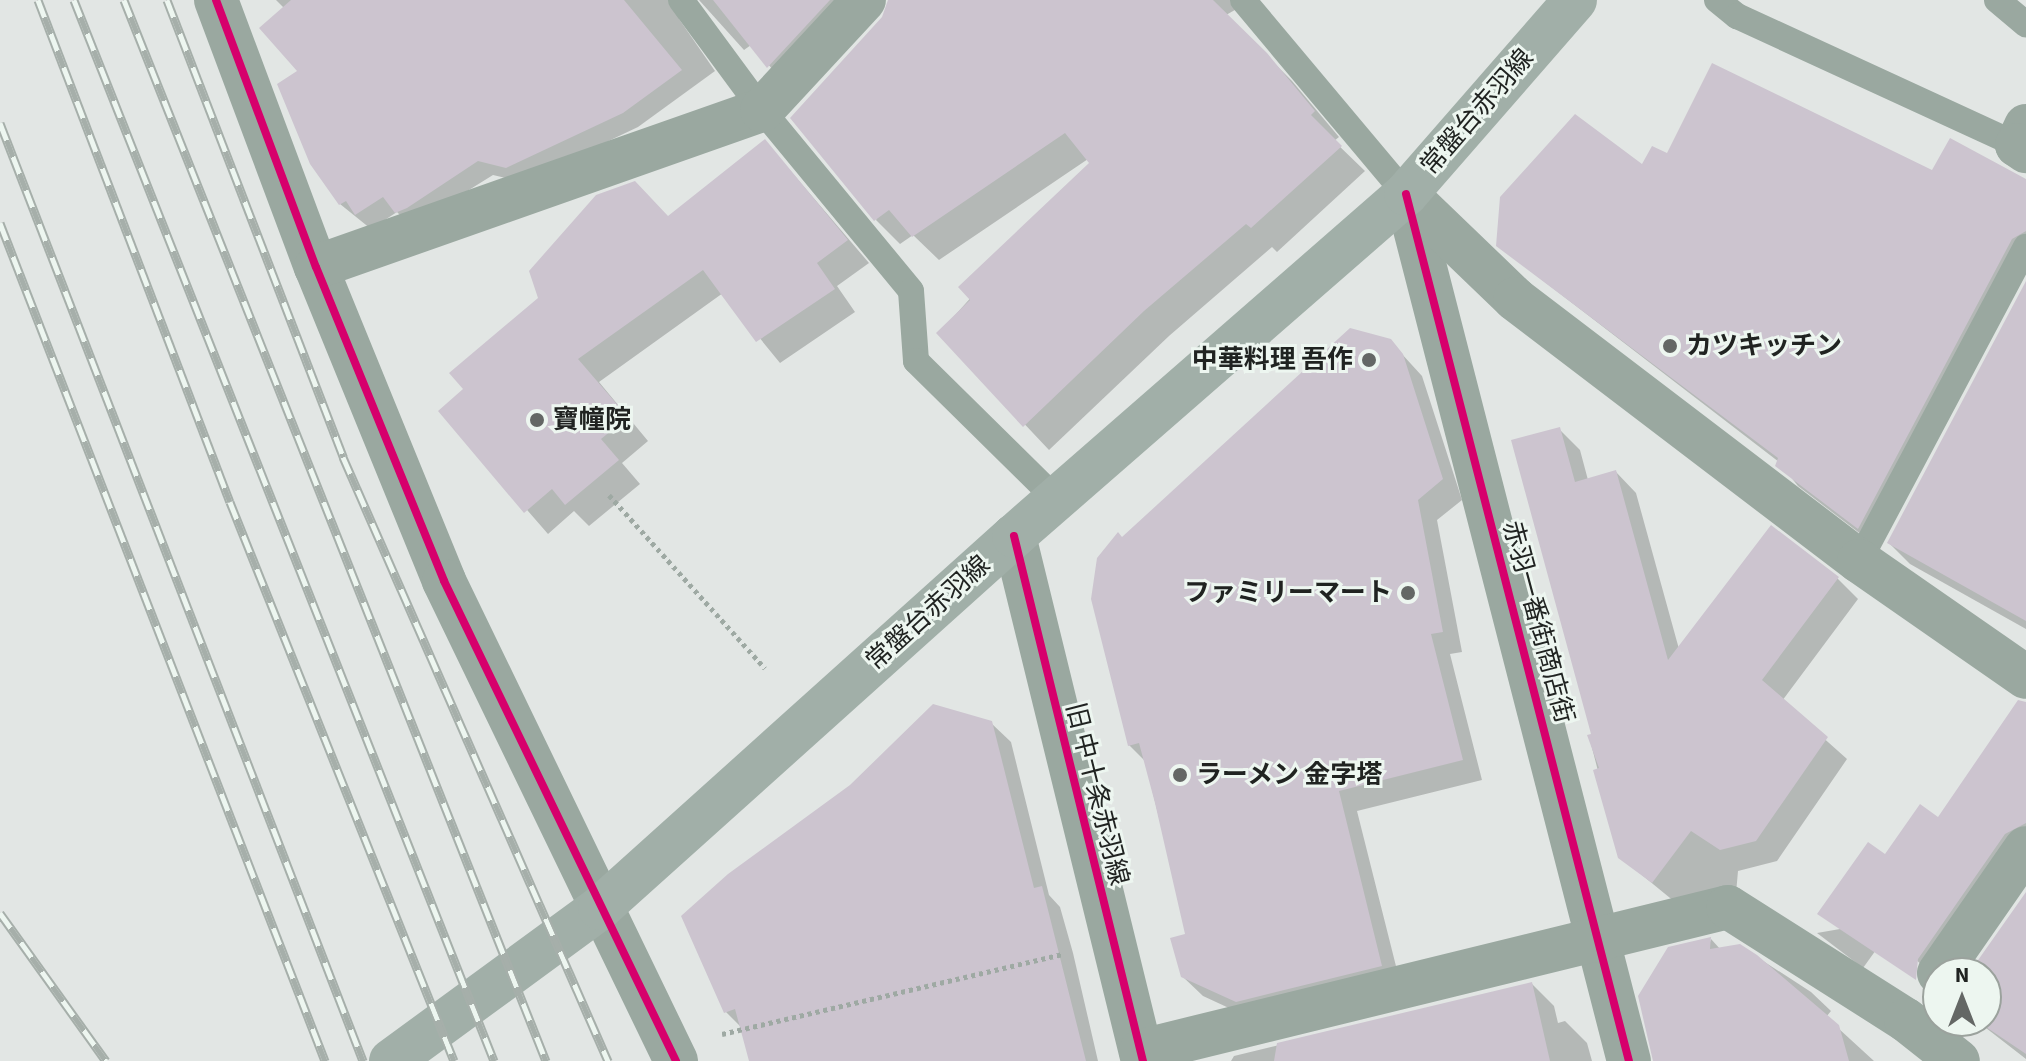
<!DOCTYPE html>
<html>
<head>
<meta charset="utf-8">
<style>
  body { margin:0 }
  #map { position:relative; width:2026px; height:1061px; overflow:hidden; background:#e2e6e4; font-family:"Source Sans 3","Noto Sans JP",sans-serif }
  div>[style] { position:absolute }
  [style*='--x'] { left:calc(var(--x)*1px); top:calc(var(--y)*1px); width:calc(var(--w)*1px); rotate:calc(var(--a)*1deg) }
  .shadow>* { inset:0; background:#0003 }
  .building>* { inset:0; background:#ccc4cf }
  .path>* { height:5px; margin-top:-2.5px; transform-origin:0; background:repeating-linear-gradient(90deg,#9ea9a3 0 4px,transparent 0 8px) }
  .lane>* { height:26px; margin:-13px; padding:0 13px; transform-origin:13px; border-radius:13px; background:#9aa8a0 }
  .street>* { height:44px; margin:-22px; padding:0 22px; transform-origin:22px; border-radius:22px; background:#9aa8a0 }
  .secondary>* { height:44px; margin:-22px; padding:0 22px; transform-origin:22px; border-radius:22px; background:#a1afa8 }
  .rail>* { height:9px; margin-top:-4.5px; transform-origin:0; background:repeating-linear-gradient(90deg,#edf6f0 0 18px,#a6afaa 0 36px); box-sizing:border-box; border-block:2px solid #a6afaa }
  .cycleway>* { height:8px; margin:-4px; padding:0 4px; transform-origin:4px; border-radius:4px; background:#d6006c }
  .dots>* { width:22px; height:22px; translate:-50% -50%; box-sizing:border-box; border:4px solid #edf6f0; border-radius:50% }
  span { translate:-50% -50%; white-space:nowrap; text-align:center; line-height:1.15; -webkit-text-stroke:6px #edf6f0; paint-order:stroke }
  .street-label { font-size:26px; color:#202321 }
  .poi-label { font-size:26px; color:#202321; font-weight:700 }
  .left { translate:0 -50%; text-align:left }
  .right { translate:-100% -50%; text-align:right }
  .north { position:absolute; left:1922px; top:957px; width:80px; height:80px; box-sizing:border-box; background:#edf6f0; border:2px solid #9ba29d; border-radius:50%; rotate:0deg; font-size:22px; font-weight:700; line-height:32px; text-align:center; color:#202321 }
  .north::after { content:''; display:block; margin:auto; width:28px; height:36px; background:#646765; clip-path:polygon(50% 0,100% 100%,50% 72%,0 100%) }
</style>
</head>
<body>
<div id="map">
  <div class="shadow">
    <i style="clip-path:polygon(276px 0,692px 0,679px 19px,715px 71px,638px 127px,522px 182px,493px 175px,411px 226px,397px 212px,371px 229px,340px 204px,284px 8px)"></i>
    <i style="clip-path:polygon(699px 0,854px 0,783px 81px,751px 45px,744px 50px)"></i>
    <i style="clip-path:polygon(963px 0,1239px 0,1242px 6px,1226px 15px,1292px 81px,1339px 137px,1334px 141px,1365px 171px,1277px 252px,1272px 247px,1169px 336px,1049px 450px,939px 333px,1092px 163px,1088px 159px,939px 260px,913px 235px,900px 244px,876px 220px)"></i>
    <i style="clip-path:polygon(765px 141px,869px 263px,837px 286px,855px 312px,780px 363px,723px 293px,599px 382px,648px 441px,622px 463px,640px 484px,589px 526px,574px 511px,548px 534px,441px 411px)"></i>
    <i style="clip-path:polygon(1667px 156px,2026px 182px,2026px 272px,1879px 548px,1798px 486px,1779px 462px,1498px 246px)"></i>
    <i style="clip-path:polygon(2026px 285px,2026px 629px,1910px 564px,1889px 543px)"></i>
    <i style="clip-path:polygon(1390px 341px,1422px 376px,1462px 500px,1437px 520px,1462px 652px,1450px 654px,1482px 780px,1357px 811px,1401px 986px,1257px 1021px,1203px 996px,1182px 976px,1188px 935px,1145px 761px,1129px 745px,1122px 539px)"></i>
    <i style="clip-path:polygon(1559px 429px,1580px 450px,1588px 480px,1616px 472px,1636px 493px,1679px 649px,1837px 578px,1858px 599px,1782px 701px,1847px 759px,1777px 861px,1738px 871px,1735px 905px,1692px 916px,1620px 857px,1589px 736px,1594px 735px)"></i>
    <i style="clip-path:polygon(2019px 702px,2026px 702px,2026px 858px,1931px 974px,1862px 908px,1885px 856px,1939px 820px)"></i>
    <i style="clip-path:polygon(991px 723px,1011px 742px,1049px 895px,1060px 907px,1073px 953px,1098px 1061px,751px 1061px,742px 1028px,726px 1012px)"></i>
    <i style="clip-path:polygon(2026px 895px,2026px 1059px,1977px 1021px,1986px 1021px,1986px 973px,1972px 973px)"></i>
    <i style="clip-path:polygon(1863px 925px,1881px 943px,1863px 968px,1817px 933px)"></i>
    <i style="clip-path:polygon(1711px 939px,1721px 950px,1740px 946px,1811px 992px,1831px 1011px,1826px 1017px,1874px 1061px,1672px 1061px)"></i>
    <i style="clip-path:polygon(1532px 984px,1554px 1006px,1558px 1023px,1565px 1021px,1587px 1043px,1592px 1061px,1231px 1061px,1234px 1056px)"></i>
  </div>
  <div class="building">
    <i style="clip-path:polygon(291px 0,624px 0,682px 70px,623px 113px,506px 168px,478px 161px,407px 208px,395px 213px,383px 197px,355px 215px,346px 201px,339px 205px,310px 164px,277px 84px,297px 71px,259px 28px)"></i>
    <i style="clip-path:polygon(713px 0,830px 0,767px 68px)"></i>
    <i style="clip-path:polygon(888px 0,1213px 0,1267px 53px,1315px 111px,1311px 115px,1342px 146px,1251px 228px,1246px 224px,1144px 311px,1023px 427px,936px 333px,970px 300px,958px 287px,1089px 163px,1065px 133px,912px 237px,889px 210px,874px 221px,790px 118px,882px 17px)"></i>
    <i style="clip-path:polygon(1712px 63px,1932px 170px,1950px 138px,2026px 179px,2026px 231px,2012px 239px,1858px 529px,1775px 466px,1778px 458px,1496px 246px,1500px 197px,1575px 114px,1642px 164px,1652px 146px,1667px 153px)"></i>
    <i style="clip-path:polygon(765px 139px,848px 240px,817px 263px,835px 289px,756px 342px,703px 270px,578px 359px,628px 417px,601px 439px,619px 460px,565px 505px,552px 489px,524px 513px,438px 411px,463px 389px,449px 373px,538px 298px,529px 271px,596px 195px,635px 181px,668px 216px)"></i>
    <i style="clip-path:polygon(2026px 281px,2026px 621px,1887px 543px)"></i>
    <i style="clip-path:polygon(1350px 328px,1391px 339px,1403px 354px,1443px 479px,1418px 500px,1443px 632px,1431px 634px,1463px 760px,1339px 791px,1382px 966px,1236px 1002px,1181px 977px,1170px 938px,1185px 934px,1155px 803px,1139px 743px,1128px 746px,1091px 599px,1097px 558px,1118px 532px,1122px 537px)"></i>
    <i style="clip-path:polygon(1560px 427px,1575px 482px,1616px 470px,1668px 660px,1771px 525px,1839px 577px,1762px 680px,1828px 737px,1756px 841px,1720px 850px,1691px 831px,1652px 883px,1618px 858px,1593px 770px,1599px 768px,1587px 735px,1591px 734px,1511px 440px)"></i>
    <i style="clip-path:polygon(2018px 700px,2026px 702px,2026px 823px,2005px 834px,1918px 959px,1916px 980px,1817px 914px,1868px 842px,1885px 854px,1920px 804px,1938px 817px)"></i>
    <i style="clip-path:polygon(933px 704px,992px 721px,1034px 888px,1042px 886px,1086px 1061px,749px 1061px,735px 1009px,724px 1013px,681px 916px,728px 874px,850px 785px)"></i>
    <i style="clip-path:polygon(2026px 892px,2026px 1054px,1977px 1021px,1986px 1021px,1986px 973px,1969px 973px)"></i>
    <i style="clip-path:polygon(1711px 937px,1710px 949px,1740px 944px,1757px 955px,1839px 1025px,1849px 1061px,1653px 1061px,1638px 996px,1668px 947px)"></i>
    <i style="clip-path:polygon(1532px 982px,1550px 1061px,1274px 1061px,1277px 1043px)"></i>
  </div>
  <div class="path">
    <i style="--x:609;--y:495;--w:233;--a:48"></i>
    <i style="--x:722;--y:1034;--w:349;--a:-13.2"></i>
  </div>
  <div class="lane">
    <i style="--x:681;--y:0;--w:137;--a:53.6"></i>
    <i style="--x:762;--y:110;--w:234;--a:50.5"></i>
    <i style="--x:911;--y:291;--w:70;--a:85.9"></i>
    <i style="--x:916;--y:361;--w:197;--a:44.6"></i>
    <i style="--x:1243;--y:0;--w:253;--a:50"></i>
    <i style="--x:1717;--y:0;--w:26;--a:39"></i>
    <i style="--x:1737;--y:16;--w:308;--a:24.7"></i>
    <i style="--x:1997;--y:0;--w:38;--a:40"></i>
    <i style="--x:1859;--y:561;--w:356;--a:-62"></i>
  </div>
  <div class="street">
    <i style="--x:216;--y:0;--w:285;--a:69.5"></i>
    <i style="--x:316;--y:267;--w:339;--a:67.8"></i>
    <i style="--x:444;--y:581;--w:533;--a:64.2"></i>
    <i style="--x:2026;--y:126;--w:21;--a:115"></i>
    <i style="--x:2017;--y:145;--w:11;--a:34"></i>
    <i style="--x:1406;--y:194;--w:895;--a:75.58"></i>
    <i style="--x:1406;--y:194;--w:151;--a:43.9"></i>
    <i style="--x:1515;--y:299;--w:432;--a:37.3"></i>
    <i style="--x:1859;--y:561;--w:203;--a:34.8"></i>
    <i style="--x:316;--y:267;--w:473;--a:-19.4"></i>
    <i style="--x:762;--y:110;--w:150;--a:-47.2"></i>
    <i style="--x:1014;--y:536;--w:541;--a:76.2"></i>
    <i style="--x:1939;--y:973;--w:152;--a:-55.2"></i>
    <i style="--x:1141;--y:1051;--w:604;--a:-13.78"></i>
    <i style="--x:1728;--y:907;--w:211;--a:32.4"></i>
    <i style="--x:1906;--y:1020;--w:66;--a:38.3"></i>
  </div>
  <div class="secondary">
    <i style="--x:391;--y:1061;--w:259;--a:-36.2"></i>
    <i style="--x:600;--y:908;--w:557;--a:-41.94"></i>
    <i style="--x:1014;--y:536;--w:520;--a:-41.1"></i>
    <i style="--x:1406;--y:194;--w:257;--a:-48.9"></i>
  </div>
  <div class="rail">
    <i style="--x:38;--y:0;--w:537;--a:69.07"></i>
    <i style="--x:230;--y:502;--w:602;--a:68.16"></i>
    <i style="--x:74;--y:0;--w:1141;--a:68.4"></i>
    <i style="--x:124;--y:0;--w:1142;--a:68.31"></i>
    <i style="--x:167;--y:0;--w:490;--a:68.9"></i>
    <i style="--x:343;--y:457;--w:660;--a:66.31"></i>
    <i style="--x:0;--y:123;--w:1006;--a:68.84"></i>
    <i style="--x:0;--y:223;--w:899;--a:68.8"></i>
    <i style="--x:0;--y:913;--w:182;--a:54.4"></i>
  </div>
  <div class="cycleway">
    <i style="--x:216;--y:0;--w:285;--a:69.5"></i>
    <i style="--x:316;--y:267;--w:339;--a:67.8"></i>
    <i style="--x:444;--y:581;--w:533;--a:64.2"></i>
    <i style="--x:1406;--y:194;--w:895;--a:75.58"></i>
    <i style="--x:1014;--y:536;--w:541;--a:76.2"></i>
  </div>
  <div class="dots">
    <i style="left:1670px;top:346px;background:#646765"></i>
    <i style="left:1369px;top:360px;background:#646765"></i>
    <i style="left:537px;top:420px;background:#646765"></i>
    <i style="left:1408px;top:593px;background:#646765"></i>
    <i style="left:1180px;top:775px;background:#646765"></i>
  </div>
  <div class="street-label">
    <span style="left:1477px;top:112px;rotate:-49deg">常盤台赤羽線</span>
    <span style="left:928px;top:613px;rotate:-42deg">常盤台赤羽線</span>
    <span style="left:1538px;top:622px;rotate:75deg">赤羽一番街商店街</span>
    <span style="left:1097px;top:794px;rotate:76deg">旧 中十条赤羽線</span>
  </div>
  <div class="poi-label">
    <span class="left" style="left:1686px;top:346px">カツキッチン</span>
    <span class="right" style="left:1353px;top:360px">中華料理 吾作</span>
    <span class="left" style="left:553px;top:420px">寶幢院</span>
    <span class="right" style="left:1392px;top:593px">ファミリーマート</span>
    <span class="left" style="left:1196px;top:775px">ラーメン 金字塔</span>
  </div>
  <div class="north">N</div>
</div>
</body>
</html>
